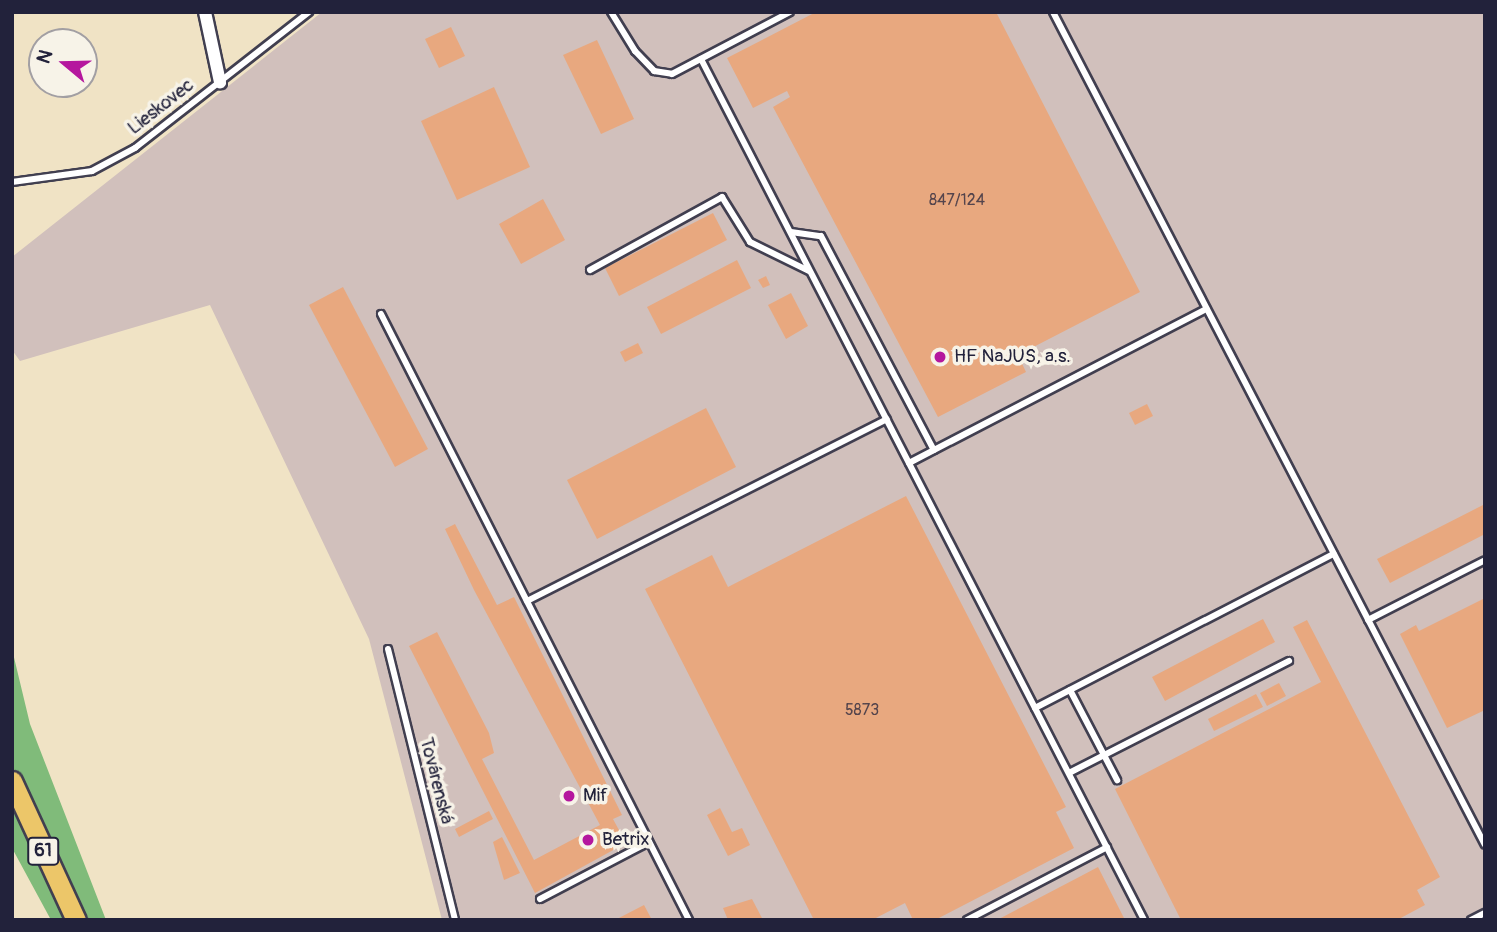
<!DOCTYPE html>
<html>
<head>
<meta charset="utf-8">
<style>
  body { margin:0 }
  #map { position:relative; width:1497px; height:932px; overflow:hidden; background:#f0e3c5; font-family:Pangolin,sans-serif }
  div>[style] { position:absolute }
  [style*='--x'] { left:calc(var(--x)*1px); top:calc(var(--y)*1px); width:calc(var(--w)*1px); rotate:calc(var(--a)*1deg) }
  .industrial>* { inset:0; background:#d1c0bc }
  .forest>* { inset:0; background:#80bb7a }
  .building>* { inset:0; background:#e8a87f }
  .roads { filter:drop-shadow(2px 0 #413f50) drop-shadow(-2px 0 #413f50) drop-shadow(0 2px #413f50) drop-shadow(0 -2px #413f50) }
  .service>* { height:6px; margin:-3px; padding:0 3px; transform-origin:3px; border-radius:3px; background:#fff }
  .minor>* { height:12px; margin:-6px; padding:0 6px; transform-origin:6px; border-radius:6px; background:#fff }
  .primary>* { height:19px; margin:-9.5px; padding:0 9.5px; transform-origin:9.5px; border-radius:9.5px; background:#ecc669 }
  .dots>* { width:19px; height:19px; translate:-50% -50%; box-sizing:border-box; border:4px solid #f7f3e8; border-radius:50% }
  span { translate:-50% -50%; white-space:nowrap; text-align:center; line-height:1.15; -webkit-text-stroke:7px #f7f3e8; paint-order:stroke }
  .number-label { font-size:16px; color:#54444c }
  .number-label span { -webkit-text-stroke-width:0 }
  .shield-label span { padding:2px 5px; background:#f7f3e8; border:2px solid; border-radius:5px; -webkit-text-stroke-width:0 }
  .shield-label { font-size:18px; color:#22223b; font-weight:700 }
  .street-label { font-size:19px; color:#22223b }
  .poi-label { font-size:19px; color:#22223b }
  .left { translate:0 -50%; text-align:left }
  .frame { position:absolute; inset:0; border:14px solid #22223b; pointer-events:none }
  .north { position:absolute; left:28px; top:28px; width:70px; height:70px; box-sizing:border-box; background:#f7f3e8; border:2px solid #a29fa3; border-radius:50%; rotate:289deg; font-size:19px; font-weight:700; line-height:28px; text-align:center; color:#22223b }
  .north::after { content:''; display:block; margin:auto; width:24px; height:32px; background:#b5179e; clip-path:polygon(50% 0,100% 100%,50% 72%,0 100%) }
</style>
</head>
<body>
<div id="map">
  <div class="industrial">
    <i style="clip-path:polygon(322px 12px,1485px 12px,1485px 920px,442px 920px,369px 639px,210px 305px,20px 361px,12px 350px,12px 257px)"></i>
  </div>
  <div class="forest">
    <i style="clip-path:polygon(12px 649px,30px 724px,106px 920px,51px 920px,12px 848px)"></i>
  </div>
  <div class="building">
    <i style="clip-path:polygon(816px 12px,996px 12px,1140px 292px,1018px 355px,1026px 372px,938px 417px,773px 107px,790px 97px,787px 91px,753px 108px,727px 58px)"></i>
    <i style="clip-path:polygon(451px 27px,465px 56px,439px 68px,425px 39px)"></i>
    <i style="clip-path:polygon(597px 40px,634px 119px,601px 134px,563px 55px)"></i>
    <i style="clip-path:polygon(494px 87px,530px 167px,457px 200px,421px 121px)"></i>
    <i style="clip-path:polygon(543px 199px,565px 240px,521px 264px,499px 224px)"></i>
    <i style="clip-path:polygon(713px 213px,727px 240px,619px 296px,605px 268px)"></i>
    <i style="clip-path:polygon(737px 260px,751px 288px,661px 334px,647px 307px)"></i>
    <i style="clip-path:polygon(766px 276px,770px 285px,763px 288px,758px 280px)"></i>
    <i style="clip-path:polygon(343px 287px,428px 449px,395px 467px,309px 305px)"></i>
    <i style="clip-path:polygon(791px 293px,808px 326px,786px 339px,768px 305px)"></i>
    <i style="clip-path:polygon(638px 343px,643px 353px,625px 362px,620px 352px)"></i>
    <i style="clip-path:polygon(1147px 404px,1153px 416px,1135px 425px,1129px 413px)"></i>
    <i style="clip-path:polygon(706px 408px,736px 467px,597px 539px,567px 480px)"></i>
    <i style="clip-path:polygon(906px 496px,1066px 807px,1056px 812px,1074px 848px,935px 920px,913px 920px,905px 903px,872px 920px,814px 920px,645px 589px,712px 555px,728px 587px)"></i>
    <i style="clip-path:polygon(1485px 504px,1485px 534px,1390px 583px,1377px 559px)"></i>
    <i style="clip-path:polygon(455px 524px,497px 605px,514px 597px,622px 815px,613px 819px,626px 843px,535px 893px,409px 646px,437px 632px,489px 733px,494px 753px,482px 759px,534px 860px,600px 825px,474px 590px,445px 529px)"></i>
    <i style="clip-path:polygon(1485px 598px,1485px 710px,1447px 728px,1400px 634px,1416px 625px,1419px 631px)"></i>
    <i style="clip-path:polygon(1263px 619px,1275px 642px,1165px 701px,1152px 677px)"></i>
    <i style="clip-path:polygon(1307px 620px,1440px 877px,1417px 890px,1425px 905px,1397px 920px,1181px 920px,1115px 789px,1321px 682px,1293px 627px)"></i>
    <i style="clip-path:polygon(1279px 683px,1286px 696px,1267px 706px,1260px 693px)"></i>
    <i style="clip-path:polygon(1256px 694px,1263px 707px,1214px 731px,1208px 719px)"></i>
    <i style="clip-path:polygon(720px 808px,732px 832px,742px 828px,750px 845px,728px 856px,707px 815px)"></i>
    <i style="clip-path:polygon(489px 811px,493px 819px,459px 837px,455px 829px)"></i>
    <i style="clip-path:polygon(502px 837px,520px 873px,504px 880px,493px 842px)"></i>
    <i style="clip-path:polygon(1098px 867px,1125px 920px,997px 920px,1081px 876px)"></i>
    <i style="clip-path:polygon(752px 899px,763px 920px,728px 920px,723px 908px)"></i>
    <i style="clip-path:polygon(644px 905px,652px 920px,615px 920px)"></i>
  </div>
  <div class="roads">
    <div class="service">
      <i style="--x:611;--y:12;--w:46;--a:58.4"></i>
      <i style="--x:635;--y:51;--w:28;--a:46"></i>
      <i style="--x:654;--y:71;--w:18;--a:9"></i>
      <i style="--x:672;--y:74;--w:133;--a:-27.7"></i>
      <i style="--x:1053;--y:12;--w:938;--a:62.59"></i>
      <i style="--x:701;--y:59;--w:968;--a:62.77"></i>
      <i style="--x:12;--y:182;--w:81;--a:-7.8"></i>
      <i style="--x:92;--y:171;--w:49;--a:-28.1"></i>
      <i style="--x:135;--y:148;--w:221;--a:-38"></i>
      <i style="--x:791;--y:232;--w:30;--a:8"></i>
      <i style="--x:821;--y:236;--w:242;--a:62.2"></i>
      <i style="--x:590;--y:270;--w:151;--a:-28.9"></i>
      <i style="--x:722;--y:197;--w:53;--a:58.1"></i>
      <i style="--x:750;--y:242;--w:66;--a:26.2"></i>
      <i style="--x:381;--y:314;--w:680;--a:63.06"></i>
      <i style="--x:909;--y:463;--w:335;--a:-27.4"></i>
      <i style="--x:527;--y:601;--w:403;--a:-26.8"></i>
      <i style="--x:1368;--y:620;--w:131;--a:-27.1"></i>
      <i style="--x:388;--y:649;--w:279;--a:76.1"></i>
      <i style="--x:1070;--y:690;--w:102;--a:62.4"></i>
      <i style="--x:1035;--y:708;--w:336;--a:-27.3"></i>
      <i style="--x:1069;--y:773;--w:247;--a:-27"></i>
      <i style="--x:540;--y:899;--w:123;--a:-27.6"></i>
      <i style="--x:967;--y:920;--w:158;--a:-27.5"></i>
      <i style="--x:1471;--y:920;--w:16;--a:-27"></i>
    </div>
    <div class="minor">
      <i style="--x:205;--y:12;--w:72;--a:77.9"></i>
    </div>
    <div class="primary">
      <i style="--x:12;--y:781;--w:153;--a:65.3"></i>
    </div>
  </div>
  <div class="dots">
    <i style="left:940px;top:357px;background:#b5179e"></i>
    <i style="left:569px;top:796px;background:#b5179e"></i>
    <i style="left:588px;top:840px;background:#b5179e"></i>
  </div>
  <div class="number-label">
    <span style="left:957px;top:200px">847/124</span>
    <span style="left:862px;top:710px">5873</span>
  </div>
  <div class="shield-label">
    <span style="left:43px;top:851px">61</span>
  </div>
  <div class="street-label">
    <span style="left:161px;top:107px;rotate:-38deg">Lieskovec</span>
    <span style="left:436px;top:781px;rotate:76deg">Továrenská</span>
  </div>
  <div class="poi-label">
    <span class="left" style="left:954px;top:357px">HF NaJUS, a.s.</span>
    <span class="left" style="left:583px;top:796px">Mif</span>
    <span class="left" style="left:602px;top:840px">Betrix</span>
  </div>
  <div class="frame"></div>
  <div class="north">N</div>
</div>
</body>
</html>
